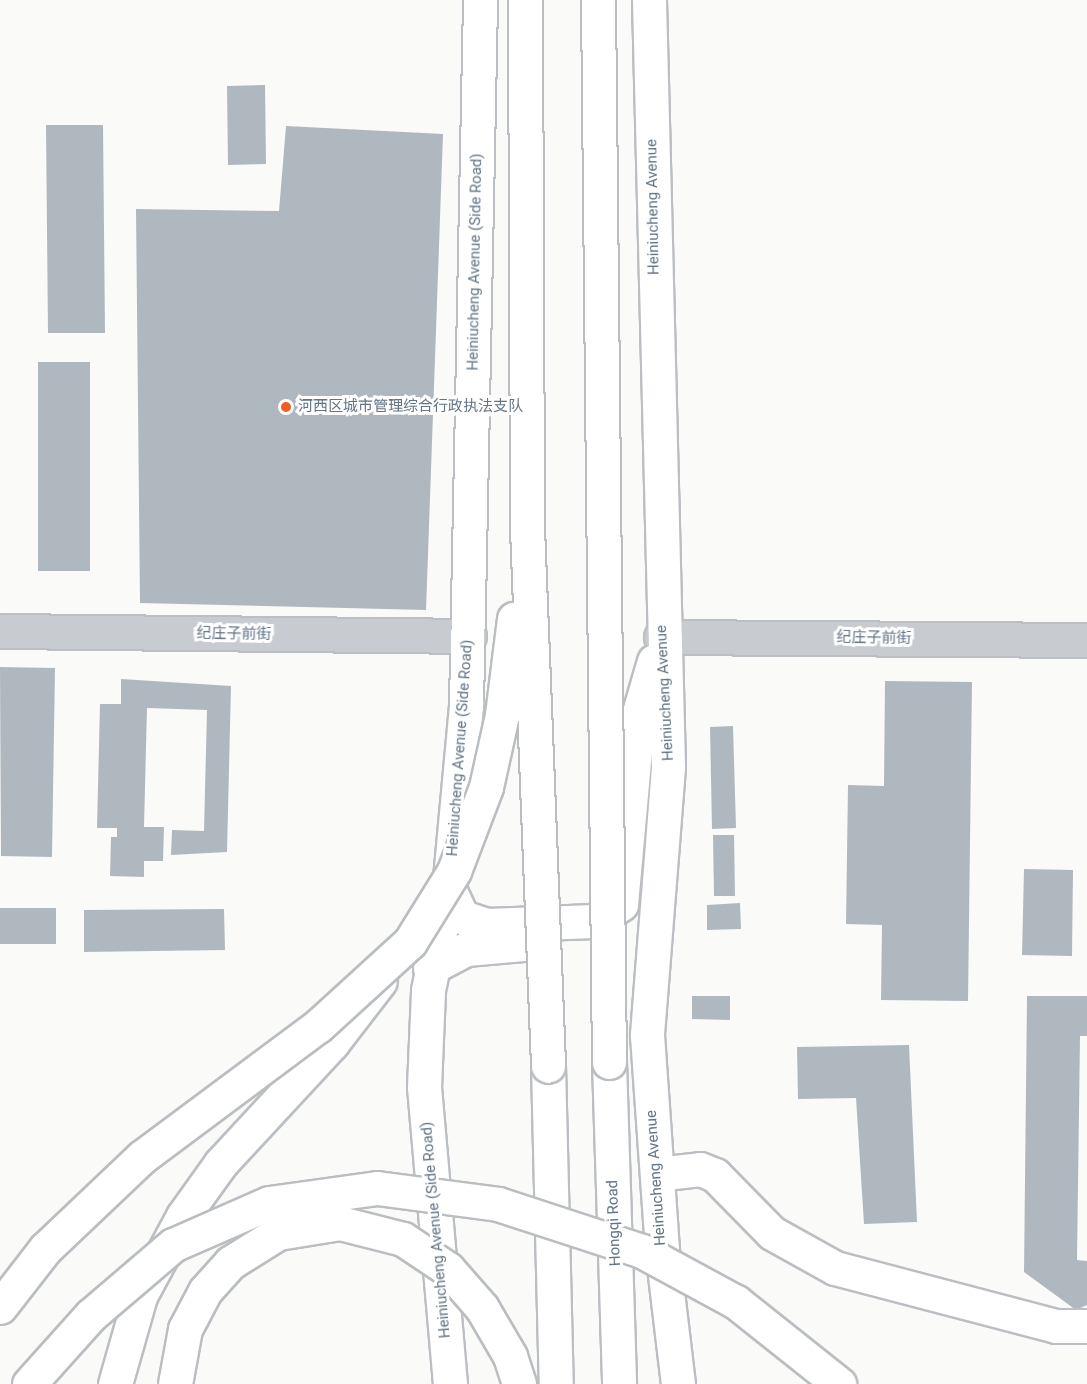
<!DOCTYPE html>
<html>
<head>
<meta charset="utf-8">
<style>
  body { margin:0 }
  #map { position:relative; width:1087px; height:1384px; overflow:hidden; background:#fafaf8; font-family:Roboto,"Noto Sans SC",sans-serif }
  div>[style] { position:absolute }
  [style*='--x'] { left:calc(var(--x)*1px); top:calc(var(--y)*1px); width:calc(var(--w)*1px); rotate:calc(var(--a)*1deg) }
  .building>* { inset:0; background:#b0b8bf }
  .roads { filter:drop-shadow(2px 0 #bbbfc3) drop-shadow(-2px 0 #bbbfc3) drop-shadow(0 2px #bbbfc3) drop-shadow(0 -2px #bbbfc3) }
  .minor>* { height:33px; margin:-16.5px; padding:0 16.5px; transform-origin:16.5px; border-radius:16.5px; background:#c8ccd0 }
  .major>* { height:33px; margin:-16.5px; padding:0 16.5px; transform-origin:16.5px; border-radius:16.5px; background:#fff }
  .highway>* { height:33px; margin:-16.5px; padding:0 16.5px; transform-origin:16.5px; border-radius:16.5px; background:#fff }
  .bridges { filter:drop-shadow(2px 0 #babec1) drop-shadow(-2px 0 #babec1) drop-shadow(0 2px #babec1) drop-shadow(0 -2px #babec1) }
  .highway-bridge>* { height:33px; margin:-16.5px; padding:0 16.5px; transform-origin:16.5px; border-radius:16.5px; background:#fff }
  .dots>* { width:16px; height:16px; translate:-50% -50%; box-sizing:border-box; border:3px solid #fff; border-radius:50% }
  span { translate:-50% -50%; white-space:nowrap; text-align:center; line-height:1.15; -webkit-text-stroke:6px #fff; paint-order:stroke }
  .street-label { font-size:15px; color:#637485 }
  .poi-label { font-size:15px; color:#637485 }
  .left { translate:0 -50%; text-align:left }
</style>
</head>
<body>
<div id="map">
  <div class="building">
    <i style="clip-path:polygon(265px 85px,266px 164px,228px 165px,227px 86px)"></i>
    <i style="clip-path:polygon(46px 125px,103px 125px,105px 333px,48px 333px)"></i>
    <i style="clip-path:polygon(286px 126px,443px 134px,426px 610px,140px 603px,136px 209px,279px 211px)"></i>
    <i style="clip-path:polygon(38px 362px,90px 362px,90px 571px,38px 571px)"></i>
    <i style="clip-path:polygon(0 667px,55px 668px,52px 857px,1px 856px)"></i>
    <i style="clip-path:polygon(121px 679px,231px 686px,227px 852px,171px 855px,172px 830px,204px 831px,207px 710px,147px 708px,144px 827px,164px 827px,163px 861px,144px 861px,144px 877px,110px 876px,111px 837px,117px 837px,117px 828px,97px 828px,100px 704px,121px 704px)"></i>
    <i style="clip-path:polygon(885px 681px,972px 682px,968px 1001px,881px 1000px,882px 925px,846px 924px,848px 785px,884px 786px)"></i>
    <i style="clip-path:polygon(733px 726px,736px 828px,712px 829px,710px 727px)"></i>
    <i style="clip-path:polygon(713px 835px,734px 835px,735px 896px,714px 896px)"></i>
    <i style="clip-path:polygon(1024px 869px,1073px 870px,1072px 956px,1022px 955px)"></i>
    <i style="clip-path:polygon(740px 903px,741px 929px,707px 930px,707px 905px)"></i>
    <i style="clip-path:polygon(0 908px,56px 908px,56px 944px,0 944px)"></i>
    <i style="clip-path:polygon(224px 909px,225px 950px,84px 952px,84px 910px)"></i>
    <i style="clip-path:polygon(692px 996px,730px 996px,730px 1020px,692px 1019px)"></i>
    <i style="clip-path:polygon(1027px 996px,1087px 996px,1087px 1036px,1080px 1036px,1077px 1260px,1087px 1261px,1087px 1305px,1076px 1310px,1024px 1272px)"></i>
    <i style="clip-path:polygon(909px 1045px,917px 1222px,864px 1224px,856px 1098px,798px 1099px,797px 1047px)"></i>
  </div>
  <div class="roads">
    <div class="minor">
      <i style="--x:0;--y:631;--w:469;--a:0.6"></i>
      <i style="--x:661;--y:637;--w:426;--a:0.4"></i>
    </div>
    <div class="major">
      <i style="--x:649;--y:0;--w:767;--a:88.58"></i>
      <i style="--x:668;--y:767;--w:269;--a:94.5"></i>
      <i style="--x:647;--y:1035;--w:216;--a:86"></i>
      <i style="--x:662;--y:1250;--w:135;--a:83.2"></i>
      <i style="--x:449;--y:889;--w:31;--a:65"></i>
      <i style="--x:462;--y:917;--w:26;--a:18"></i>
      <i style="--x:487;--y:925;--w:107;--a:-2.1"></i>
      <i style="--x:594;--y:921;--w:32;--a:-32"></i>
      <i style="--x:621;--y:904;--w:189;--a:-84.8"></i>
      <i style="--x:638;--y:716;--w:57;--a:-73.8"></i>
      <i style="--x:430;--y:968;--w:41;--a:-27.8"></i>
      <i style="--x:466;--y:949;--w:57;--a:-5"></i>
      <i style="--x:657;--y:1174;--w:43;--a:-6.6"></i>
      <i style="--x:700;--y:1169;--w:16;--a:22"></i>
      <i style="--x:715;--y:1175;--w:81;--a:45.5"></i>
      <i style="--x:772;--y:1233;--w:72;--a:29.1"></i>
      <i style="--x:835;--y:1268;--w:228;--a:14.7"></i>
      <i style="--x:1056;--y:1326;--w:31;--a:0"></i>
      <i style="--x:450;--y:1384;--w:298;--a:-95"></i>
      <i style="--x:424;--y:1087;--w:97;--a:-87.6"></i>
      <i style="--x:428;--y:990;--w:103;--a:-78.3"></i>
      <i style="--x:449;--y:889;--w:185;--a:-84.7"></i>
      <i style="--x:466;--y:705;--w:705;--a:-88.86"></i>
    </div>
    <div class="highway">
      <i style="--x:609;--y:1062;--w:322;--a:88.2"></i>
      <i style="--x:548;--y:1066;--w:318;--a:88.6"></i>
      <i style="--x:115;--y:1384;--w:91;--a:-74.1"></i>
      <i style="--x:140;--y:1296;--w:91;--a:-61.7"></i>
      <i style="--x:183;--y:1216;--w:65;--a:-54.4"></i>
      <i style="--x:221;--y:1163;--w:163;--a:-47.2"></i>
      <i style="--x:332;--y:1043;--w:78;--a:-52.3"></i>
    </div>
  </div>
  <div class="bridges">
    <div class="highway-bridge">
      <i style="--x:525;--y:0;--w:528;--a:89.78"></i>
      <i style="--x:527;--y:528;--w:538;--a:87.76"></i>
      <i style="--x:598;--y:0;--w:1062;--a:89.41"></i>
      <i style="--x:0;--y:1307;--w:73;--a:-52.2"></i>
      <i style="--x:45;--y:1249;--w:134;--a:-43.5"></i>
      <i style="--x:142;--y:1157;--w:219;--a:-36.7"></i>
      <i style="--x:318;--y:1026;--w:125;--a:-42.4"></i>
      <i style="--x:410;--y:942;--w:84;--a:-58.2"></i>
      <i style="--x:454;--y:871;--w:90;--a:-69.1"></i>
      <i style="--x:486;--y:787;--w:74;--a:-77.5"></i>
      <i style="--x:502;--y:715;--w:97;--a:-82.9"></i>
      <i style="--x:29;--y:1384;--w:93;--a:-48.1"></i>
      <i style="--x:91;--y:1315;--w:108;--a:-40.5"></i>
      <i style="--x:173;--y:1245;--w:105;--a:-23.6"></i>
      <i style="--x:269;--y:1203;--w:109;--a:-7.9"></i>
      <i style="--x:377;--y:1188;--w:122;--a:7.5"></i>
      <i style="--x:498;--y:1204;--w:151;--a:18.1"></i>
      <i style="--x:642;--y:1251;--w:107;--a:28.5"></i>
      <i style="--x:736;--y:1302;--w:132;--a:38.5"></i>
      <i style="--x:175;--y:1384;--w:56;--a:-79.7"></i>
      <i style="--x:185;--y:1329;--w:43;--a:-62.2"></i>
      <i style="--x:205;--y:1291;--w:38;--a:-48"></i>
      <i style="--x:230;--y:1263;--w:57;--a:-32"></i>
      <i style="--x:278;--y:1233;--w:63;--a:-9.2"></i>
      <i style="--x:340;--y:1223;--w:65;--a:14.3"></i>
      <i style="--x:403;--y:1239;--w:54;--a:33.7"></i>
      <i style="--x:448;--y:1269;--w:52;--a:48.9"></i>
      <i style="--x:482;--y:1308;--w:56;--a:59.7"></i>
      <i style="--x:510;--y:1356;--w:29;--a:72"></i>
    </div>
  </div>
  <div class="dots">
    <i style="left:286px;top:407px;background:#f15c21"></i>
  </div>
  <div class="street-label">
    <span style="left:653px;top:207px;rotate:-91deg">Heiniucheng Avenue</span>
    <span style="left:475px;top:262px;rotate:-89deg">Heiniucheng Avenue (Side Road)</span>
    <span style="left:234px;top:634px;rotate:1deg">纪庄子前街</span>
    <span style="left:874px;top:638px;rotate:1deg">纪庄子前街</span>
    <span style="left:665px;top:693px;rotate:-93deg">Heiniucheng Avenue</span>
    <span style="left:460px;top:748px;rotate:-86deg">Heiniucheng Avenue (Side Road)</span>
    <span style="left:656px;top:1178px;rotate:-94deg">Heiniucheng Avenue</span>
    <span style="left:614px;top:1223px;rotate:-92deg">Hongqi Road</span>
    <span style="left:436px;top:1230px;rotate:-95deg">Heiniucheng Avenue (Side Road)</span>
  </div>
  <div class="poi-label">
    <span class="left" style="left:298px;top:407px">河西区城市管理综合行政执法支队</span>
  </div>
</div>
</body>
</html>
